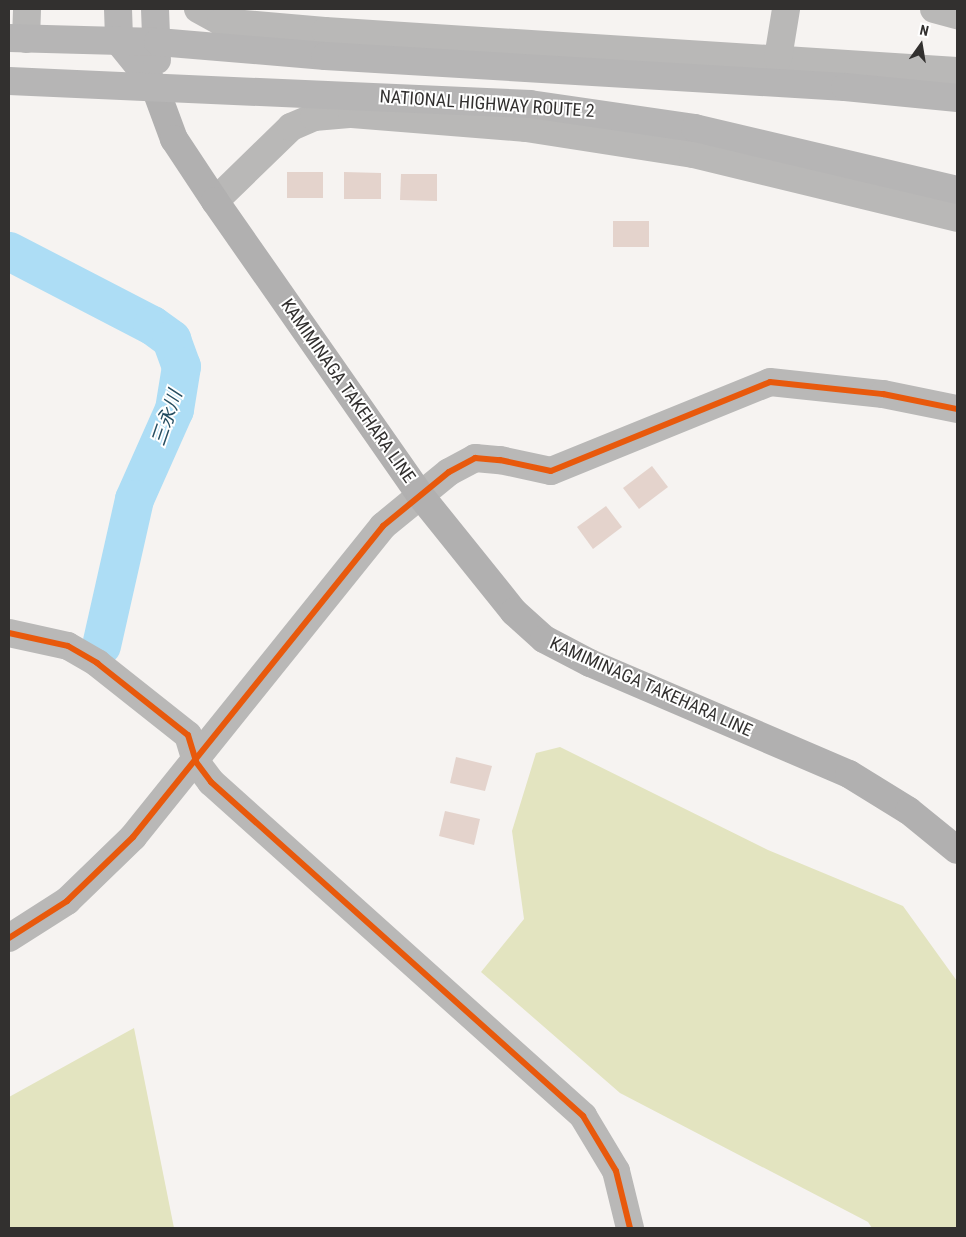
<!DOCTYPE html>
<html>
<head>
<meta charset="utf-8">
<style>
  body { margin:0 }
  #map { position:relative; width:966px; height:1237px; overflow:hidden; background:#f6f3f1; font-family:"Roboto Condensed","Noto Sans JP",sans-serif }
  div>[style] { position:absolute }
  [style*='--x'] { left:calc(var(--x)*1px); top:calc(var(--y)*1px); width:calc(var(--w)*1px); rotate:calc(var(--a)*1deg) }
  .green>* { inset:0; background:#e3e4c0 }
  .river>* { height:39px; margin:-19.5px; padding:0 19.5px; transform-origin:19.5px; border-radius:19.5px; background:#adddf5 }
  .building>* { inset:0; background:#e4d3cc }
  .minor>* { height:28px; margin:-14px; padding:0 14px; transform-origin:14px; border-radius:14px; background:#b9b8b7 }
  .major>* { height:28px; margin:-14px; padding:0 14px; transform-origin:14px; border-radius:14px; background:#b1b0b0 }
  .highway>* { height:28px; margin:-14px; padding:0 14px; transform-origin:14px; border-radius:14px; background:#b6b5b5 }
  .cycleway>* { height:6px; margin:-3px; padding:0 3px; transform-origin:3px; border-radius:3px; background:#e8590c }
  span { translate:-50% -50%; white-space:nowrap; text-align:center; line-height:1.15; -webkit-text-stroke:4px #fff; paint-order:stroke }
  .street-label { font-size:18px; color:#32302f }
  .water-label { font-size:19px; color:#254d60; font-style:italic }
  .frame { position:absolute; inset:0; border:10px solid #32302f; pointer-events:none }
  .north { position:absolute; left:896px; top:20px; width:50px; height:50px; -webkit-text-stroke:4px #fff; paint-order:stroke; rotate:13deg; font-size:14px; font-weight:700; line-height:20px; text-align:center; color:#32302f }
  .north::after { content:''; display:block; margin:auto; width:18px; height:22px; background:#32302f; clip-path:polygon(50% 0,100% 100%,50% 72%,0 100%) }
</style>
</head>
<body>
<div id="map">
  <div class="green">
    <i style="clip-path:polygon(560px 747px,768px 850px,903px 906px,957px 981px,957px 1228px,872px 1228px,868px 1222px,620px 1093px,481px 972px,524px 919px,512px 831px,536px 753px)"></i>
    <i style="clip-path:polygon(134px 1028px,174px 1228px,9px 1228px,9px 1097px)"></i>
  </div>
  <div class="river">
    <i style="--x:9;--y:251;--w:161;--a:27.4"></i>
    <i style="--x:152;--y:325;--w:24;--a:36"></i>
    <i style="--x:171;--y:339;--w:29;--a:70"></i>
    <i style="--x:181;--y:366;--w:44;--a:99.2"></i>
    <i style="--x:174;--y:409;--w:98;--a:114"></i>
    <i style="--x:134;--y:499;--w:150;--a:102.7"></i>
  </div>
  <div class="building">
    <i style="clip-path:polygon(287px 172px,323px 172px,323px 198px,287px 198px)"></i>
    <i style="clip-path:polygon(344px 172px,381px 173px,381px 199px,344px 199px)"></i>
    <i style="clip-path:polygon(401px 174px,437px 174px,437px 201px,400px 200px)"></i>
    <i style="clip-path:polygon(613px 221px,649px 221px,649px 247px,613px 247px)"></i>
    <i style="clip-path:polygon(652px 466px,668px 487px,639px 509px,623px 488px)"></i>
    <i style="clip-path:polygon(606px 506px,622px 527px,593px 549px,577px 527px)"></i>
    <i style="clip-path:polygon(456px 757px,492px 766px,485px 791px,450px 783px)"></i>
    <i style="clip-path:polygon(445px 811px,480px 819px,474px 845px,439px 836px)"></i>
  </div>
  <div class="minor">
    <i style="--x:198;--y:9;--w:26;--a:29"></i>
    <i style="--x:221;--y:22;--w:104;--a:4.9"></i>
    <i style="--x:325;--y:31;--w:633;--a:3.62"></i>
    <i style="--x:934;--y:9;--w:24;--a:15"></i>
    <i style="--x:26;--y:39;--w:30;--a:-88"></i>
    <i style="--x:778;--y:58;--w:50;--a:-80.7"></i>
    <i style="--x:215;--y:201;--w:106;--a:-44.2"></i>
    <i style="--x:291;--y:127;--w:25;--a:-23"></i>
    <i style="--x:314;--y:117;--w:38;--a:-5"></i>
    <i style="--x:352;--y:114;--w:175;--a:4.6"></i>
    <i style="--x:526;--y:128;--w:169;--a:8.8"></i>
    <i style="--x:693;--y:154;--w:272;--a:13.6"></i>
    <i style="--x:9;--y:633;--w:60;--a:12.4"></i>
    <i style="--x:68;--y:646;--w:34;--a:30"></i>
    <i style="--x:97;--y:663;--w:116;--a:38.4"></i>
    <i style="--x:188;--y:735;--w:28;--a:73"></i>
    <i style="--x:196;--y:762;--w:25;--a:53"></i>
    <i style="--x:211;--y:782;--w:500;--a:41.9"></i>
    <i style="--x:583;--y:1116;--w:64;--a:59"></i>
    <i style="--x:616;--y:1171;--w:59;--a:76.2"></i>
    <i style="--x:9;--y:938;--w:69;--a:-32.5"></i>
    <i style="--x:67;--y:901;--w:92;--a:-44.1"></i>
    <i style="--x:133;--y:837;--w:399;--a:-51.2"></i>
    <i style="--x:383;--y:526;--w:85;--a:-39.3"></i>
    <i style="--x:449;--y:472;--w:30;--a:-28"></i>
    <i style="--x:475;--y:458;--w:25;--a:5"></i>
    <i style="--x:500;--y:460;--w:52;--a:12.2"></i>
    <i style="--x:551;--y:471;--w:236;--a:-22.1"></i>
    <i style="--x:770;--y:382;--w:114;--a:6.1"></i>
    <i style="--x:883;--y:394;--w:76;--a:11.5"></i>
  </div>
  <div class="major">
    <i style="--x:154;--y:85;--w:58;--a:69.7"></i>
    <i style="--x:174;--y:139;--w:74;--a:56.5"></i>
    <i style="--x:215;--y:201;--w:358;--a:55.1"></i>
    <i style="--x:420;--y:495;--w:150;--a:51.2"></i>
    <i style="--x:514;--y:612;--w:40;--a:42"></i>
    <i style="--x:544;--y:639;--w:52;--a:27.6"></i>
    <i style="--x:590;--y:663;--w:282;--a:23.2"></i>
    <i style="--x:849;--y:774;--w:70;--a:31.7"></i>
    <i style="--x:909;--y:811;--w:62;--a:39.1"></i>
  </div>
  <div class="highway">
    <i style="--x:118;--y:9;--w:33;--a:88"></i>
    <i style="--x:119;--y:42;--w:55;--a:50.9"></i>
    <i style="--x:155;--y:9;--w:51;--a:87.8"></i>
    <i style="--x:9;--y:38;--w:149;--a:1.5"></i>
    <i style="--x:158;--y:42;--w:168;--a:4.8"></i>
    <i style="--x:325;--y:56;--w:521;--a:3.41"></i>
    <i style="--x:845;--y:87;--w:113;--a:5.6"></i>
    <i style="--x:9;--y:81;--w:522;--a:2.53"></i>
    <i style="--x:530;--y:104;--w:167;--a:8.3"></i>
    <i style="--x:695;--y:128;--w:269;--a:13.3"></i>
  </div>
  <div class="cycleway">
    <i style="--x:9;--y:633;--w:60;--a:12.4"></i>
    <i style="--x:68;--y:646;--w:34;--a:30"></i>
    <i style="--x:97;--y:663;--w:116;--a:38.4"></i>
    <i style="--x:188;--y:735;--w:28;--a:73"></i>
    <i style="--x:196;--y:762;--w:25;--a:53"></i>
    <i style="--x:211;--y:782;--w:500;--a:41.9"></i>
    <i style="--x:583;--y:1116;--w:64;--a:59"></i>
    <i style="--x:616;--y:1171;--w:59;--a:76.2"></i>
    <i style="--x:9;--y:938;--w:69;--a:-32.5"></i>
    <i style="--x:67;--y:901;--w:92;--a:-44.1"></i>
    <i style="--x:133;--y:837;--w:399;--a:-51.2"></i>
    <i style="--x:383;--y:526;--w:85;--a:-39.3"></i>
    <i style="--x:449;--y:472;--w:30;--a:-28"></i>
    <i style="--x:475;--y:458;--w:25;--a:5"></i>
    <i style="--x:500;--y:460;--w:52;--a:12.2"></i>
    <i style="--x:551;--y:471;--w:236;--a:-22.1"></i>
    <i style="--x:770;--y:382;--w:114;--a:6.1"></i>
    <i style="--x:883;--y:394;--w:76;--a:11.5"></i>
  </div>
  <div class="street-label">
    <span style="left:487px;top:104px;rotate:4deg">NATIONAL HIGHWAY ROUTE 2</span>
    <span style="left:348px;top:391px;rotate:55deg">KAMIMINAGA TAKEHARA LINE</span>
    <span style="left:651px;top:687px;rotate:24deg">KAMIMINAGA TAKEHARA LINE</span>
  </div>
  <div class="water-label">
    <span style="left:167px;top:418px;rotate:-71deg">三永川</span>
  </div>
  <div class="frame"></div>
  <div class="north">N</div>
</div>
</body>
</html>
